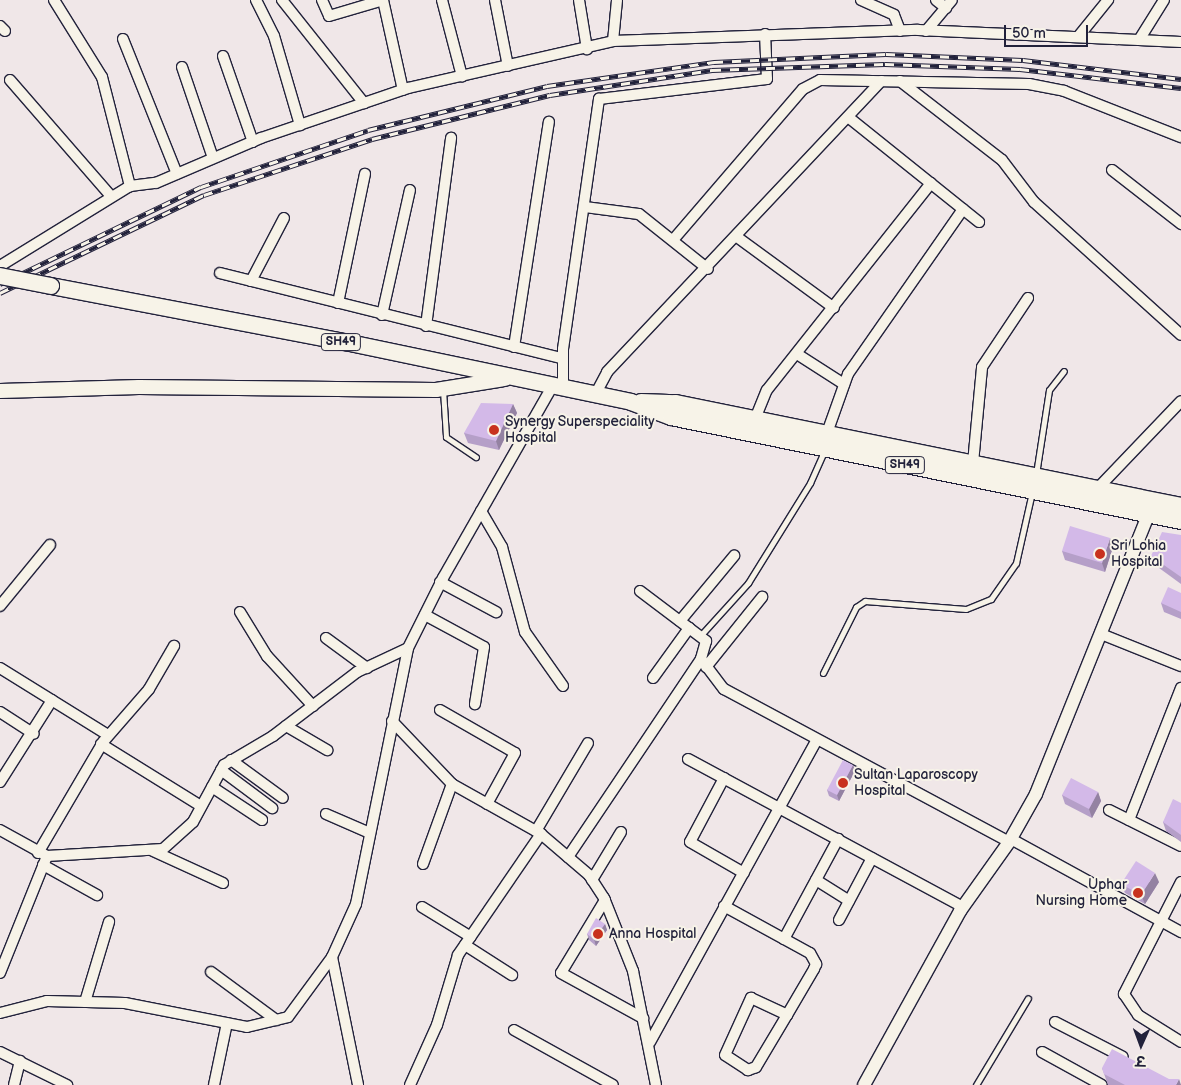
<!DOCTYPE html>
<html>
<head>
<meta charset="utf-8">
<style>
  body { margin:0 }
  #map { position:relative; width:1181px; height:1085px; overflow:hidden; background:#f0e7e8; font-family:"Balsamiq Sans","Playpen Sans Deva",sans-serif }
  div>[style] { position:absolute }
  [style*='--x'] { left:calc(var(--x)*1px); top:calc(var(--y)*1px); width:calc(var(--w)*1px); rotate:calc(var(--a)*1deg) }
  .roads { filter:drop-shadow(1px 0 #22223b) drop-shadow(-1px 0 #22223b) drop-shadow(0 1px #22223b) drop-shadow(0 -1px #22223b) }
  .service>* { height:5px; margin:-2.5px; padding:0 2.5px; transform-origin:2.5px; border-radius:2.5px; background:#f7f3e8 }
  .minor>* { height:10px; margin:-5px; padding:0 5px; transform-origin:5px; border-radius:5px; background:#f7f3e8 }
  .tertiary>* { height:12px; margin:-6px; padding:0 6px; transform-origin:6px; border-radius:6px; background:#f7f3e8 }
  .secondary>* { height:14px; margin:-7px; padding:0 7px; transform-origin:7px; border-radius:7px; background:#f7f3e8 }
  .primary>* { height:16px; margin:-8px; padding:0 8px; transform-origin:8px; border-radius:8px; background:#f7f3e8 }
  .rail>* { height:5px; margin-top:-2.5px; transform-origin:0; background:repeating-linear-gradient(90deg,#f7f3e8 0 9px,#22223b 0 18px); box-sizing:border-box; border-block:1px solid #22223b }
  .bridges { filter:drop-shadow(1px 0 #22223b) drop-shadow(-1px 0 #22223b) drop-shadow(0 1px #22223b) drop-shadow(0 -1px #22223b) }
  .primary-bridge>* { height:16px; margin:-8px; padding:0 8px; transform-origin:8px; border-radius:8px; background:#f7f3e8 }
  .wall>* { inset:0; background:#b59fc8 }
  .shaded-wall>* { inset:0; background:#9482a2 }
  .building>* { inset:0; background:#d3b9e8 }
  .dots>* { width:14px; height:14px; translate:-50% -50%; box-sizing:border-box; border:2px solid #f7f3e8; border-radius:50% }
  span { translate:-50% -50%; white-space:nowrap; text-align:center; line-height:1.15; -webkit-text-stroke:4px #f7f3e8; paint-order:stroke }
  .shield-label span { padding:1px 4px; background:#f7f3e8; border:1px solid; border-radius:4px; -webkit-text-stroke-width:0 }
  .shield-label { font-size:12px; color:#22223b; font-weight:700 }
  .poi-label { font-size:14px; color:#22223b }
  .left { translate:0 -50%; text-align:left }
  .right { translate:-100% -50%; text-align:right }
  .north { position:absolute; left:1116px; top:1020px; width:50px; height:50px; -webkit-text-stroke:4px #f7f3e8; paint-order:stroke; rotate:182deg; font-size:14px; font-weight:700; line-height:20px; text-align:center; color:#22223b }
  .north::after { content:''; display:block; margin:auto; width:18px; height:22px; background:#22223b; clip-path:polygon(50% 0,100% 100%,50% 72%,0 100%) }
  .scale { position:absolute; left:1004px; top:25px; width:84px; height:22px; box-sizing:border-box; border:2px solid #22223b; border-top:0; padding-left:6px; font-size:15px; line-height:18px; white-space:nowrap; color:#22223b; -webkit-text-stroke:4px #f7f3e8; paint-order:stroke }
</style>
</head>
<body>
<div id="map">
  <div class="roads">
    <div class="service">
      <i style="--x:443;--y:390;--w:47;--a:86.3"></i>
      <i style="--x:446;--y:437;--w:36;--a:34"></i>
      <i style="--x:1036;--y:474;--w:85;--a:-81.2"></i>
      <i style="--x:1049;--y:390;--w:24;--a:-52"></i>
      <i style="--x:700;--y:636;--w:72;--a:-47.8"></i>
      <i style="--x:748;--y:583;--w:118;--a:-58.2"></i>
      <i style="--x:810;--y:483;--w:35;--a:-66"></i>
      <i style="--x:823;--y:673;--w:74;--a:-63.4"></i>
      <i style="--x:856;--y:607;--w:11;--a:-34"></i>
      <i style="--x:865;--y:601;--w:101;--a:4.5"></i>
      <i style="--x:966;--y:609;--w:27;--a:-22"></i>
      <i style="--x:991;--y:599;--w:44;--a:-55.2"></i>
      <i style="--x:1016;--y:563;--w:73;--a:-77.3"></i>
      <i style="--x:976;--y:1085;--w:101;--a:-59.1"></i>
    </div>
    <div class="minor">
      <i style="--x:54;--y:0;--w:91;--a:58.1"></i>
      <i style="--x:102;--y:77;--w:113;--a:75.6"></i>
      <i style="--x:256;--y:0;--w:40;--a:63.4"></i>
      <i style="--x:274;--y:36;--w:93;--a:73.7"></i>
      <i style="--x:282;--y:0;--w:132;--a:51.5"></i>
      <i style="--x:322;--y:0;--w:17;--a:66"></i>
      <i style="--x:329;--y:16;--w:56;--a:-16.5"></i>
      <i style="--x:383;--y:0;--w:92;--a:77.5"></i>
      <i style="--x:442;--y:0;--w:79;--a:75.3"></i>
      <i style="--x:495;--y:0;--w:67;--a:78.9"></i>
      <i style="--x:579;--y:0;--w:50;--a:80.7"></i>
      <i style="--x:861;--y:0;--w:36;--a:24"></i>
      <i style="--x:894;--y:15;--w:17;--a:69"></i>
      <i style="--x:936;--y:0;--w:13;--a:39"></i>
      <i style="--x:0;--y:26;--w:7;--a:45"></i>
      <i style="--x:926;--y:31;--w:40;--a:-50"></i>
      <i style="--x:1078;--y:37;--w:48;--a:-51"></i>
      <i style="--x:123;--y:39;--w:145;--a:68.2"></i>
      <i style="--x:1139;--y:40;--w:47;--a:-58"></i>
      <i style="--x:613;--y:41;--w:41;--a:-84.4"></i>
      <i style="--x:223;--y:56;--w:91;--a:70.8"></i>
      <i style="--x:182;--y:67;--w:96;--a:71.2"></i>
      <i style="--x:10;--y:80;--w:154;--a:49"></i>
      <i style="--x:900;--y:81;--w:129;--a:37.8"></i>
      <i style="--x:1002;--y:160;--w:53;--a:52.7"></i>
      <i style="--x:1034;--y:202;--w:198;--a:42.1"></i>
      <i style="--x:848;--y:117;--w:168;--a:38.7"></i>
      <i style="--x:1112;--y:170;--w:88;--a:38"></i>
      <i style="--x:585;--y:207;--w:54;--a:7.4"></i>
      <i style="--x:639;--y:214;--w:88;--a:38.6"></i>
      <i style="--x:737;--y:237;--w:120;--a:36.2"></i>
      <i style="--x:673;--y:240;--w:199;--a:-49.3"></i>
      <i style="--x:803;--y:89;--w:19;--a:-28"></i>
      <i style="--x:820;--y:80;--w:209;--a:1.1"></i>
      <i style="--x:1029;--y:84;--w:36;--a:11"></i>
      <i style="--x:1064;--y:91;--w:126;--a:21.5"></i>
      <i style="--x:0;--y:266;--w:153;--a:-31.6"></i>
      <i style="--x:130;--y:186;--w:26;--a:-7"></i>
      <i style="--x:156;--y:183;--w:114;--a:-23.2"></i>
      <i style="--x:261;--y:138;--w:155;--a:-18.8"></i>
      <i style="--x:408;--y:88;--w:210;--a:-12.9"></i>
      <i style="--x:613;--y:41;--w:305;--a:-2.1"></i>
      <i style="--x:918;--y:30;--w:263;--a:2.6"></i>
      <i style="--x:220;--y:273;--w:352;--a:14"></i>
      <i style="--x:251;--y:281;--w:71;--a:-62.4"></i>
      <i style="--x:338;--y:303;--w:132;--a:-78.2"></i>
      <i style="--x:382;--y:315;--w:128;--a:-77.4"></i>
      <i style="--x:426;--y:326;--w:190;--a:-82.4"></i>
      <i style="--x:514;--y:347;--w:228;--a:-81.2"></i>
      <i style="--x:797;--y:354;--w:56;--a:32.6"></i>
      <i style="--x:563;--y:389;--w:40;--a:-90"></i>
      <i style="--x:563;--y:349;--w:253;--a:-81.8"></i>
      <i style="--x:599;--y:99;--w:169;--a:-6.8"></i>
      <i style="--x:767;--y:79;--w:45;--a:-92.5"></i>
      <i style="--x:595;--y:395;--w:26;--a:-62"></i>
      <i style="--x:607;--y:372;--w:400;--a:-46.7"></i>
      <i style="--x:755;--y:419;--w:31;--a:-68"></i>
      <i style="--x:767;--y:390;--w:264;--a:-51.6"></i>
      <i style="--x:827;--y:433;--w:63;--a:-70.4"></i>
      <i style="--x:848;--y:374;--w:201;--a:-55.1"></i>
      <i style="--x:973;--y:463;--w:96;--a:-84.6"></i>
      <i style="--x:982;--y:367;--w:83;--a:-56.3"></i>
      <i style="--x:1098;--y:488;--w:120;--a:-46.3"></i>
      <i style="--x:481;--y:511;--w:42;--a:59.7"></i>
      <i style="--x:502;--y:547;--w:88;--a:74.9"></i>
      <i style="--x:525;--y:632;--w:66;--a:54.9"></i>
      <i style="--x:440;--y:582;--w:64;--a:28.2"></i>
      <i style="--x:640;--y:591;--w:83;--a:37.1"></i>
      <i style="--x:706;--y:641;--w:19;--a:106"></i>
      <i style="--x:701;--y:659;--w:38;--a:53"></i>
      <i style="--x:724;--y:689;--w:323;--a:28.2"></i>
      <i style="--x:0;--y:606;--w:79;--a:-50.7"></i>
      <i style="--x:240;--y:612;--w:52;--a:58.5"></i>
      <i style="--x:267;--y:656;--w:68;--a:47.4"></i>
      <i style="--x:425;--y:615;--w:67;--a:28.5"></i>
      <i style="--x:484;--y:647;--w:58;--a:99"></i>
      <i style="--x:680;--y:621;--w:85;--a:-50.3"></i>
      <i style="--x:1101;--y:634;--w:86;--a:21.8"></i>
      <i style="--x:326;--y:638;--w:51;--a:36.2"></i>
      <i style="--x:706;--y:667;--w:90;--a:-51.3"></i>
      <i style="--x:0;--y:668;--w:127;--a:31.8"></i>
      <i style="--x:653;--y:678;--w:62;--a:-54.2"></i>
      <i style="--x:440;--y:710;--w:86;--a:29.8"></i>
      <i style="--x:515;--y:753;--w:58;--a:118.8"></i>
      <i style="--x:0;--y:712;--w:40;--a:32.9"></i>
      <i style="--x:392;--y:721;--w:87;--a:46.4"></i>
      <i style="--x:452;--y:784;--w:102;--a:29.3"></i>
      <i style="--x:541;--y:834;--w:63;--a:40.5"></i>
      <i style="--x:589;--y:875;--w:27;--a:57"></i>
      <i style="--x:604;--y:898;--w:79;--a:68.3"></i>
      <i style="--x:633;--y:971;--w:116;--a:78.6"></i>
      <i style="--x:286;--y:726;--w:48;--a:30.3"></i>
      <i style="--x:101;--y:744;--w:118;--a:31.8"></i>
      <i style="--x:688;--y:759;--w:312;--a:28.3"></i>
      <i style="--x:231;--y:760;--w:64;--a:36.2"></i>
      <i style="--x:221;--y:770;--w:64;--a:36.7"></i>
      <i style="--x:724;--y:778;--w:72;--a:118"></i>
      <i style="--x:690;--y:842;--w:62;--a:29.9"></i>
      <i style="--x:0;--y:782;--w:97;--a:-57.6"></i>
      <i style="--x:212;--y:787;--w:60;--a:33.4"></i>
      <i style="--x:1109;--y:810;--w:80;--a:26.6"></i>
      <i style="--x:326;--y:814;--w:48;--a:23.4"></i>
      <i style="--x:1129;--y:820;--w:142;--a:-68.5"></i>
      <i style="--x:0;--y:830;--w:54;--a:29"></i>
      <i style="--x:47;--y:856;--w:116;--a:-3.5"></i>
      <i style="--x:163;--y:849;--w:40;--a:-42"></i>
      <i style="--x:193;--y:822;--w:65;--a:-61.5"></i>
      <i style="--x:224;--y:765;--w:57;--a:-30.6"></i>
      <i style="--x:273;--y:736;--w:106;--a:-37.3"></i>
      <i style="--x:357;--y:672;--w:56;--a:-25.2"></i>
      <i style="--x:536;--y:831;--w:102;--a:-59.4"></i>
      <i style="--x:1011;--y:839;--w:194;--a:28.7"></i>
      <i style="--x:153;--y:851;--w:77;--a:24.6"></i>
      <i style="--x:38;--y:853;--w:129;--a:-59.6"></i>
      <i style="--x:103;--y:742;--w:70;--a:-49"></i>
      <i style="--x:149;--y:689;--w:50;--a:-59.8"></i>
      <i style="--x:568;--y:857;--w:239;--a:-56.1"></i>
      <i style="--x:423;--y:864;--w:85;--a:-70.1"></i>
      <i style="--x:43;--y:865;--w:62;--a:29.1"></i>
      <i style="--x:592;--y:880;--w:56;--a:-58.9"></i>
      <i style="--x:816;--y:880;--w:39;--a:32"></i>
      <i style="--x:1181;--y:882;--w:126;--a:117"></i>
      <i style="--x:1124;--y:994;--w:25;--a:56"></i>
      <i style="--x:1138;--y:1015;--w:51;--a:32.1"></i>
      <i style="--x:605;--y:900;--w:85;--a:121.1"></i>
      <i style="--x:561;--y:973;--w:94;--a:28.8"></i>
      <i style="--x:724;--y:906;--w:98;--a:28.7"></i>
      <i style="--x:810;--y:953;--w:13;--a:61"></i>
      <i style="--x:816;--y:964;--w:5;--a:112"></i>
      <i style="--x:814;--y:969;--w:53;--a:120.4"></i>
      <i style="--x:787;--y:1015;--w:61;--a:120.8"></i>
      <i style="--x:756;--y:1067;--w:9;--a:159"></i>
      <i style="--x:748;--y:1070;--w:27;--a:-147"></i>
      <i style="--x:725;--y:1055;--w:63;--a:-65.5"></i>
      <i style="--x:751;--y:998;--w:40;--a:25"></i>
      <i style="--x:422;--y:907;--w:57;--a:31.5"></i>
      <i style="--x:839;--y:920;--w:70;--a:-62"></i>
      <i style="--x:784;--y:939;--w:114;--a:-61.6"></i>
      <i style="--x:465;--y:945;--w:56;--a:32.6"></i>
      <i style="--x:332;--y:957;--w:131;--a:78.5"></i>
      <i style="--x:211;--y:972;--w:81;--a:36.4"></i>
      <i style="--x:0;--y:973;--w:126;--a:-68.1"></i>
      <i style="--x:85;--y:1002;--w:84;--a:-73.3"></i>
      <i style="--x:0;--y:1013;--w:49;--a:-14.3"></i>
      <i style="--x:47;--y:1001;--w:78;--a:1.5"></i>
      <i style="--x:125;--y:1003;--w:124;--a:11.1"></i>
      <i style="--x:247;--y:1027;--w:42;--a:-13.7"></i>
      <i style="--x:288;--y:1017;--w:74;--a:-53.7"></i>
      <i style="--x:332;--y:957;--w:58;--a:-65.6"></i>
      <i style="--x:356;--y:904;--w:261;--a:-78.5"></i>
      <i style="--x:408;--y:648;--w:78;--a:-63.4"></i>
      <i style="--x:443;--y:578;--w:220;--a:-60.3"></i>
      <i style="--x:1055;--y:1022;--w:76;--a:27.2"></i>
      <i style="--x:514;--y:1030;--w:113;--a:29.1"></i>
      <i style="--x:650;--y:1042;--w:345;--a:-61.1"></i>
      <i style="--x:0;--y:1052;--w:75;--a:26.2"></i>
      <i style="--x:1042;--y:1052;--w:68;--a:28.8"></i>
      <i style="--x:14;--y:1085;--w:25;--a:-76"></i>
      <i style="--x:214;--y:1085;--w:63;--a:-78.2"></i>
      <i style="--x:410;--y:1085;--w:66;--a:-65.8"></i>
      <i style="--x:437;--y:1025;--w:73;--a:-73.3"></i>
      <i style="--x:458;--y:955;--w:147;--a:-55.6"></i>
    </div>
    <div class="tertiary">
      <i style="--x:864;--y:1085;--w:199;--a:-61.1"></i>
      <i style="--x:960;--y:911;--w:85;--a:-54.6"></i>
      <i style="--x:1009;--y:842;--w:55;--a:-60.6"></i>
      <i style="--x:1036;--y:794;--w:308;--a:-68.1"></i>
    </div>
    <div class="secondary">
      <i style="--x:0;--y:391;--w:139;--a:-1.6"></i>
      <i style="--x:139;--y:387;--w:297;--a:0.6"></i>
      <i style="--x:436;--y:390;--w:70;--a:-9.1"></i>
    </div>
    <div class="primary">
      <i style="--x:51;--y:286;--w:299;--a:10.8"></i>
      <i style="--x:345;--y:342;--w:292;--a:11.8"></i>
      <i style="--x:631;--y:402;--w:43;--a:20.6"></i>
      <i style="--x:671;--y:417;--w:520;--a:11.53"></i>
      <i style="--x:641;--y:402;--w:35;--a:2"></i>
      <i style="--x:676;--y:403;--w:515;--a:11.53"></i>
    </div>
  </div>
  <div class="rail">
    <i style="--x:0;--y:284;--w:223;--a:-25.8"></i>
    <i style="--x:201;--y:187;--w:176;--a:-18.8"></i>
    <i style="--x:368;--y:130;--w:184;--a:-13.8"></i>
    <i style="--x:547;--y:86;--w:169;--a:-8.2"></i>
    <i style="--x:714;--y:62;--w:172;--a:-2.7"></i>
    <i style="--x:886;--y:54;--w:137;--a:2.5"></i>
    <i style="--x:1023;--y:60;--w:159;--a:6.9"></i>
    <i style="--x:0;--y:293;--w:226;--a:-25.7"></i>
    <i style="--x:204;--y:195;--w:177;--a:-18.4"></i>
    <i style="--x:372;--y:139;--w:183;--a:-13.9"></i>
    <i style="--x:550;--y:95;--w:164;--a:-8.8"></i>
    <i style="--x:712;--y:70;--w:173;--a:-2"></i>
    <i style="--x:885;--y:64;--w:135;--a:2.1"></i>
    <i style="--x:1020;--y:69;--w:162;--a:6.7"></i>
  </div>
  <div class="bridges">
    <div class="primary-bridge">
      <i style="--x:0;--y:276;--w:52;--a:11.1"></i>
    </div>
  </div>
  <div class="wall">
    <i style="clip-path:polygon(513px 404px,517px 413px,499px 450px,468px 443px,464px 433px)"></i>
    <i style="clip-path:polygon(1181px 535px,1181px 584px,1155px 565px,1151px 556px)"></i>
    <i style="clip-path:polygon(1113px 547px,1105px 572px,1065px 560px,1062px 551px)"></i>
    <i style="clip-path:polygon(1181px 593px,1181px 619px,1164px 612px,1161px 603px)"></i>
    <i style="clip-path:polygon(853px 765px,855px 771px,839px 801px,829px 796px,827px 790px)"></i>
    <i style="clip-path:polygon(1098px 792px,1101px 801px,1092px 818px,1065px 804px,1062px 795px)"></i>
    <i style="clip-path:polygon(1181px 803px,1181px 842px,1166px 831px,1163px 822px)"></i>
    <i style="clip-path:polygon(1159px 882px,1145px 904px,1125px 893px,1121px 884px)"></i>
    <i style="clip-path:polygon(605px 924px,607px 930px,596px 946px,589px 940px,587px 934px)"></i>
    <i style="clip-path:polygon(1102px 1068px,1181px 1085px,1108px 1085px)"></i>
  </div>
  <div class="shaded-wall">
    <i style="clip-path:polygon(513px 404px,517px 413px,499px 450px,496px 441px)"></i>
    <i style="clip-path:polygon(1110px 538px,1113px 547px,1105px 572px,1102px 563px)"></i>
    <i style="clip-path:polygon(853px 765px,855px 771px,839px 801px,837px 795px)"></i>
    <i style="clip-path:polygon(1098px 792px,1101px 801px,1092px 818px,1089px 809px)"></i>
    <i style="clip-path:polygon(1155px 873px,1159px 882px,1145px 904px,1141px 895px)"></i>
    <i style="clip-path:polygon(605px 924px,607px 930px,596px 946px,594px 939px)"></i>
    <i style="clip-path:polygon(1179px 1079px,1181px 1085px,1176px 1085px)"></i>
  </div>
  <div class="building">
    <i style="clip-path:polygon(481px 403px,513px 404px,496px 441px,464px 433px)"></i>
    <i style="clip-path:polygon(1070px 526px,1110px 538px,1102px 563px,1062px 551px)"></i>
    <i style="clip-path:polygon(1162px 532px,1181px 535px,1181px 577px,1151px 556px)"></i>
    <i style="clip-path:polygon(1168px 587px,1181px 593px,1181px 612px,1161px 603px)"></i>
    <i style="clip-path:polygon(843px 760px,853px 765px,837px 795px,827px 790px)"></i>
    <i style="clip-path:polygon(1071px 778px,1098px 792px,1089px 809px,1062px 795px)"></i>
    <i style="clip-path:polygon(1173px 799px,1181px 803px,1181px 835px,1163px 822px)"></i>
    <i style="clip-path:polygon(1136px 861px,1155px 873px,1141px 895px,1121px 884px)"></i>
    <i style="clip-path:polygon(596px 918px,605px 924px,594px 939px,587px 934px)"></i>
    <i style="clip-path:polygon(1112px 1049px,1169px 1079px,1179px 1079px,1176px 1085px,1125px 1085px,1104px 1074px,1102px 1068px)"></i>
  </div>
  <div class="dots">
    <i style="left:494px;top:430px;background:#c8321e"></i>
    <i style="left:1100px;top:554px;background:#c8321e"></i>
    <i style="left:843px;top:783px;background:#c8321e"></i>
    <i style="left:1138px;top:893px;background:#c8321e"></i>
    <i style="left:598px;top:934px;background:#c8321e"></i>
  </div>
  <div class="shield-label">
    <span style="left:341px;top:342px">SH49</span>
    <span style="left:905px;top:465px">SH49</span>
  </div>
  <div class="poi-label">
    <span class="left" style="left:505px;top:430px">Synergy Superspeciality<br>Hospital</span>
    <span class="left" style="left:1111px;top:554px">Sri Lohia<br>Hospital</span>
    <span class="left" style="left:854px;top:783px">Sultan Laparoscopy<br>Hospital</span>
    <span class="right" style="left:1127px;top:893px">Uphar<br>Nursing Home</span>
    <span class="left" style="left:609px;top:934px">Anna Hospital</span>
  </div>
  <div class="north">उ</div>
  <div class="scale">50 m</div>
</div>
</body>
</html>
